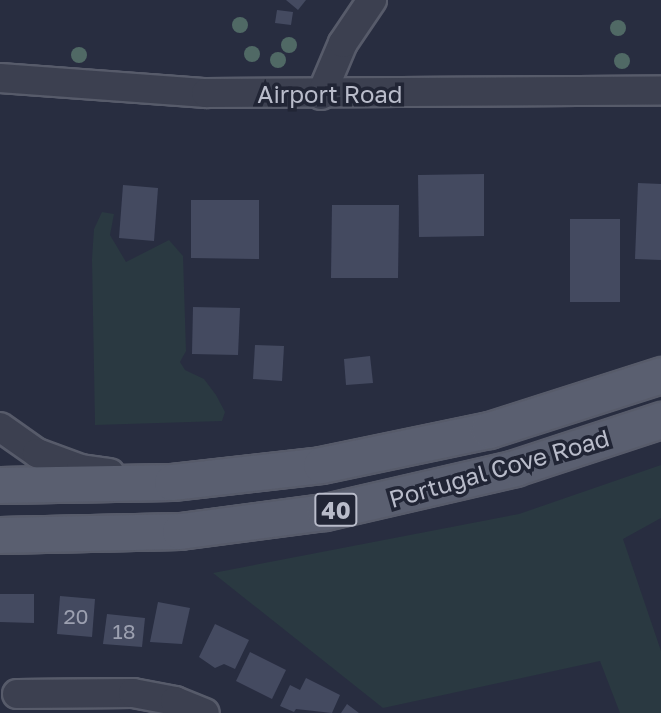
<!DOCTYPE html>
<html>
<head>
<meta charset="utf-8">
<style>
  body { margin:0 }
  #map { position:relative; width:661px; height:713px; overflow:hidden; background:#282d40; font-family:"Golos Text",sans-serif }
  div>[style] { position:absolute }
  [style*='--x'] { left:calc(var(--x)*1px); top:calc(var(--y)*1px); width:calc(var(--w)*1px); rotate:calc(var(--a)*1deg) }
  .green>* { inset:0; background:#2a3941 }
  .building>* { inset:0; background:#444a60 }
  .roads { filter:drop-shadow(2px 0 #575b6a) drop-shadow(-2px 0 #575b6a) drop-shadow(0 2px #575b6a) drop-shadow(0 -2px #575b6a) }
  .minor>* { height:28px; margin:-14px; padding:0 14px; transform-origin:14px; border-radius:14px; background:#3c4050 }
  .major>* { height:35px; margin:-17.5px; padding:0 17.5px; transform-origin:17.5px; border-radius:17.5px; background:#5a5f70 }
  .trees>* { width:16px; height:16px; margin:-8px; border-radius:50%; background:#506965 }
  span { translate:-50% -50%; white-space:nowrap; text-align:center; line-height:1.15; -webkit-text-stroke:7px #212535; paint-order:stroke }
  .number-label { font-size:21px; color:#9ca0b0 }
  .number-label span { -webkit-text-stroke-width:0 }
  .shield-label span { padding:2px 5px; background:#212535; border:2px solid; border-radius:5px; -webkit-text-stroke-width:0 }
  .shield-label { font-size:23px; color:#b9bcca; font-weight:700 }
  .street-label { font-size:24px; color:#b9bcca }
</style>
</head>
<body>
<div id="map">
  <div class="green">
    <i style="clip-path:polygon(102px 212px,114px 214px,110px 235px,126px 262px,169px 240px,183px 256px,186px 351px,180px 362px,185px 370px,204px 379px,216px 395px,225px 412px,222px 421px,95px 425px,92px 259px,94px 229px)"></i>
    <i style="clip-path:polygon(661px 465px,661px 518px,623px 539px,661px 651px,661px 713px,620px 713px,600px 661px,383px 708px,213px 573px,519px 514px)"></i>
  </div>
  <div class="building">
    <i style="clip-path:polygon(286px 0,306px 0,298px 10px)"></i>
    <i style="clip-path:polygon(277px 10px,293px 12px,291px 25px,275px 23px)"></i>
    <i style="clip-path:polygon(484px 174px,484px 236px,419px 237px,418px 175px)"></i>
    <i style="clip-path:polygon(638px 183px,661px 184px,661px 260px,635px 259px)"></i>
    <i style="clip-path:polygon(123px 185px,158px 188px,154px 241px,119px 238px)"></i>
    <i style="clip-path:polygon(191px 200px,259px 200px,259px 259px,191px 258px)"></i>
    <i style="clip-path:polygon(332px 205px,399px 205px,398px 278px,331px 278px)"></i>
    <i style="clip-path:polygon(570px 219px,620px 219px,620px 302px,570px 302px)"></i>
    <i style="clip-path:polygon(193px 307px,240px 308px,238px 355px,192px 354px)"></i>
    <i style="clip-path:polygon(255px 345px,284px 346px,282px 381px,253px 379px)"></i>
    <i style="clip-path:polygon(370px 356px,373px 383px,346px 385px,344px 359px)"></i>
    <i style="clip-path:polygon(0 594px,34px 594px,34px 623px,0 622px)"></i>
    <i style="clip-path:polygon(60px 596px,95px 599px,92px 637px,57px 634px)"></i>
    <i style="clip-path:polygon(158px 602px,190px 608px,182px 644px,150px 642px)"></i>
    <i style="clip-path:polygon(107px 614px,145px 618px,142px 647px,103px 644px)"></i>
    <i style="clip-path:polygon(215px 624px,249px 640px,235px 669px,224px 664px,215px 668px,199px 657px)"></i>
    <i style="clip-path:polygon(250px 652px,286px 670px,272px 699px,236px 681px)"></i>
    <i style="clip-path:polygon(306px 678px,340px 695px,332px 713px,296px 709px,294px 712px,280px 706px,290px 685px,300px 690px)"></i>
    <i style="clip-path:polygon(347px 704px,359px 713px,341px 713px)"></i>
  </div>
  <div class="roads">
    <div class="minor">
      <i style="--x:0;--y:78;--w:207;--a:4.2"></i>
      <i style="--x:206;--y:93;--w:455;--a:-0.3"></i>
      <i style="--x:321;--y:95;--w:56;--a:-67.1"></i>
      <i style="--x:343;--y:43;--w:52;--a:-56"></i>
      <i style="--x:0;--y:427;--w:45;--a:35.1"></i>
      <i style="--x:37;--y:453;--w:47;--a:20"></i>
      <i style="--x:81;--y:469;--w:29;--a:8"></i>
      <i style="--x:17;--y:694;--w:116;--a:-0.5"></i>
      <i style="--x:133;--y:693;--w:43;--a:10.8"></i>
      <i style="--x:175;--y:701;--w:32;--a:22"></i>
    </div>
    <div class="major">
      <i style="--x:0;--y:485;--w:172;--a:-1"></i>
      <i style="--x:172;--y:482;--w:150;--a:-6.5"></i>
      <i style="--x:321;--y:465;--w:172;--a:-11.8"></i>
      <i style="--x:489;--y:430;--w:181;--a:-17.7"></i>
      <i style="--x:0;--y:535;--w:180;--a:-1.3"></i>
      <i style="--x:180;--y:531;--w:146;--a:-7.5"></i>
      <i style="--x:325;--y:512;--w:195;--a:-13"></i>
      <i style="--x:515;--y:468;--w:154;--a:-18.2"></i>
    </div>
  </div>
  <div class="trees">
    <i style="left:240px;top:25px"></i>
    <i style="left:618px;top:28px"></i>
    <i style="left:289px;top:45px"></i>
    <i style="left:252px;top:54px"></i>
    <i style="left:79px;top:55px"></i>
    <i style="left:278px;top:60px"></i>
    <i style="left:622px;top:61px"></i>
  </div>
  <div class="number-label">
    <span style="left:76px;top:616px">20</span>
    <span style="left:124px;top:631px">18</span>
  </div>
  <div class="shield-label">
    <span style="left:336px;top:510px">40</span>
  </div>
  <div class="street-label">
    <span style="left:330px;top:94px">Airport Road</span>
    <span style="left:499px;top:468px;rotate:-16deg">Portugal Cove Road</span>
  </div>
</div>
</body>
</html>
